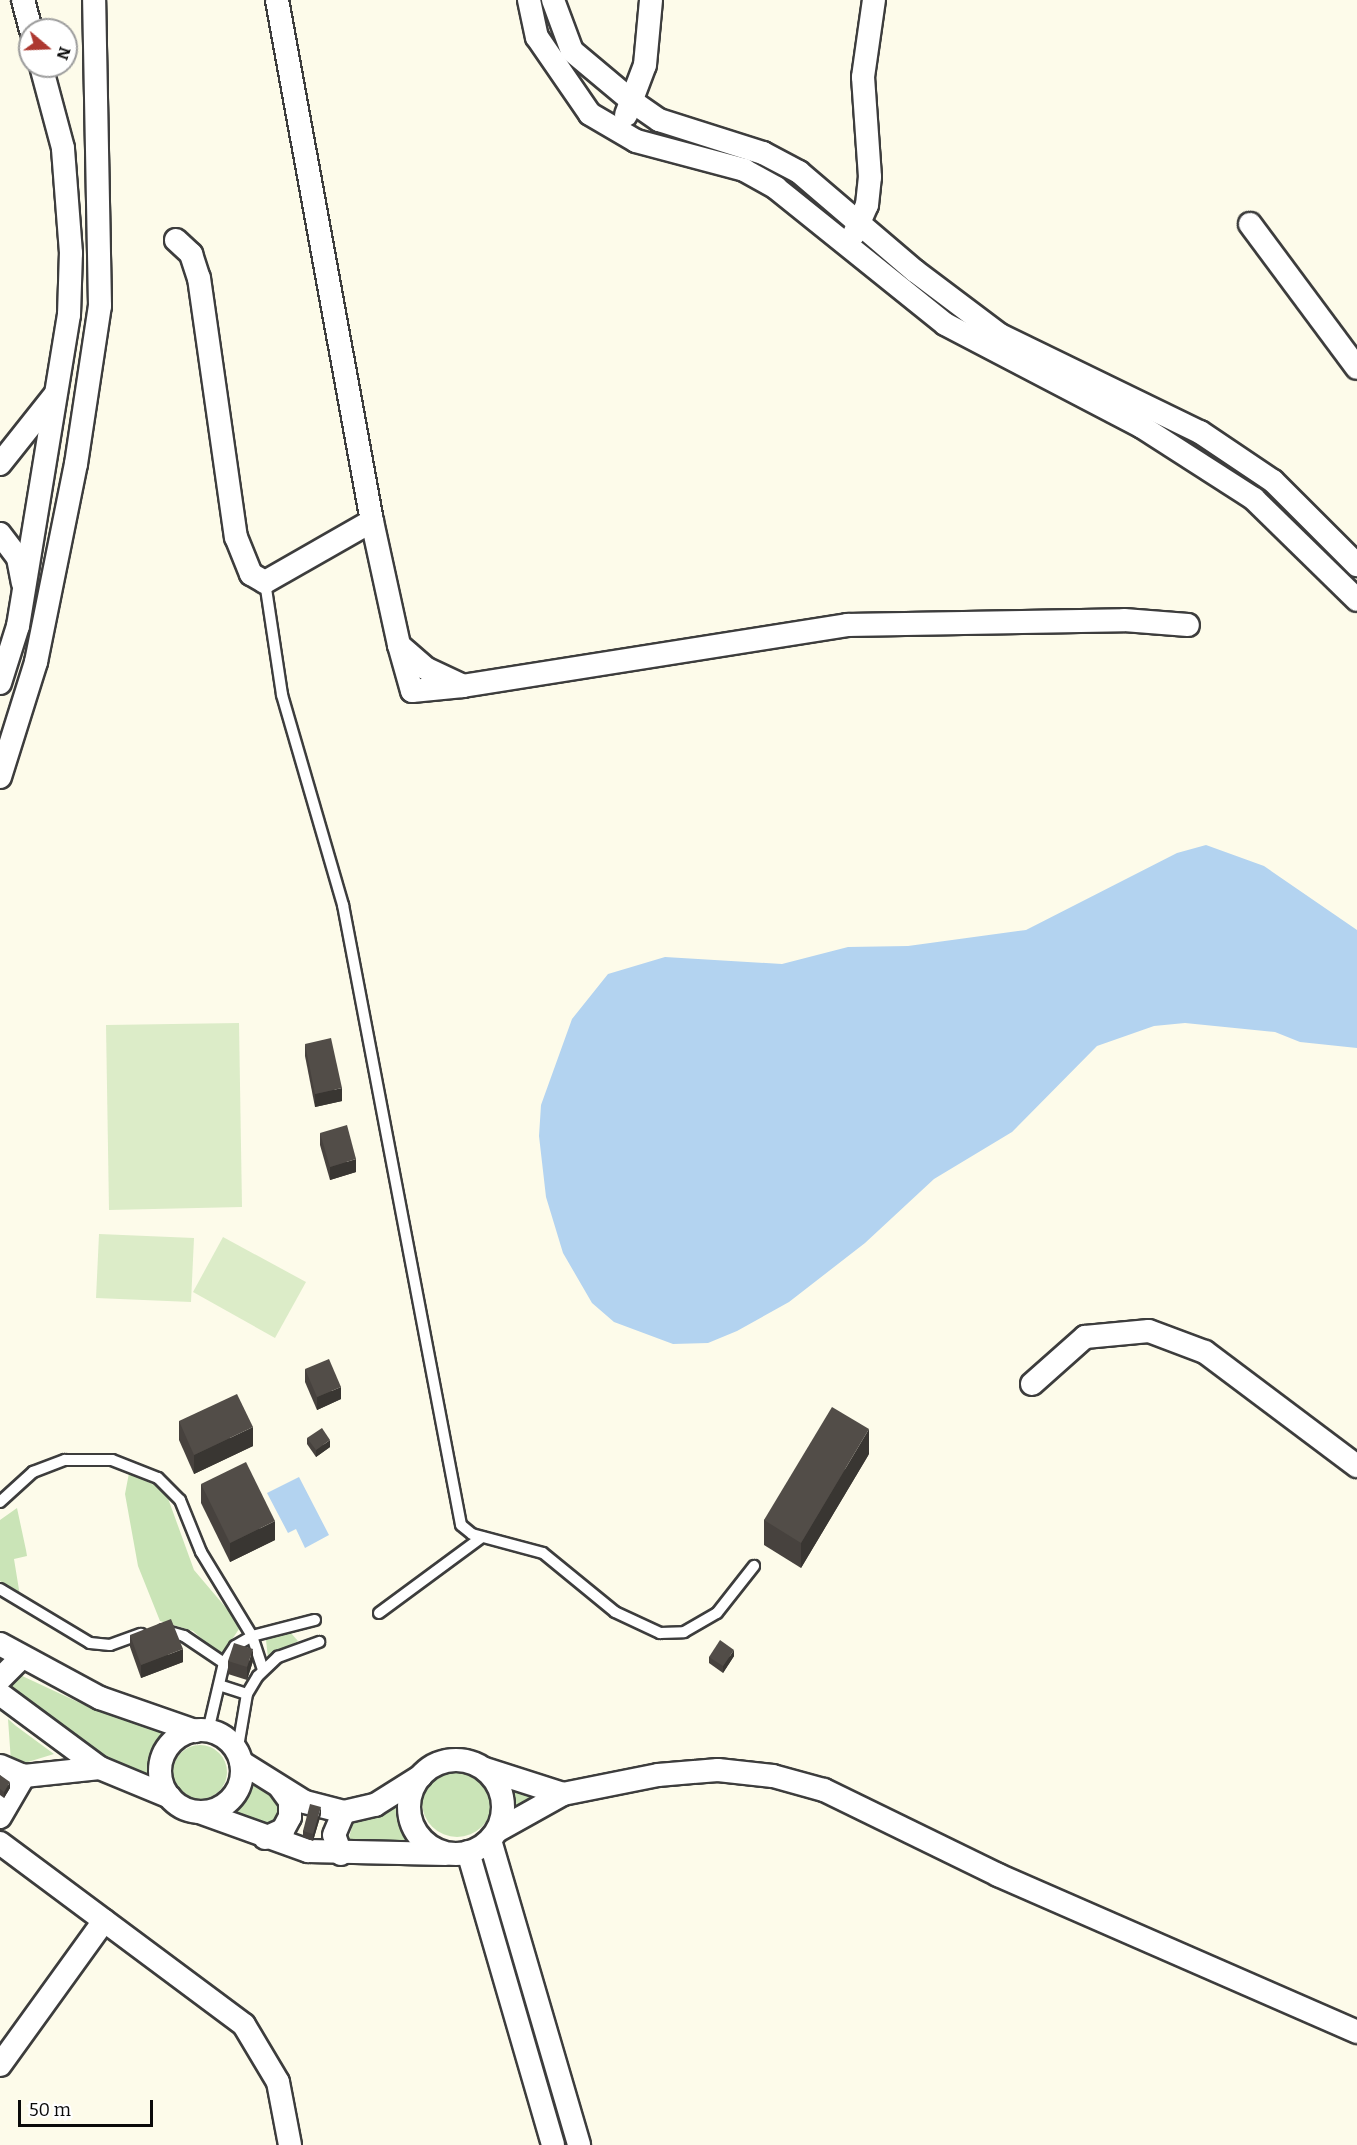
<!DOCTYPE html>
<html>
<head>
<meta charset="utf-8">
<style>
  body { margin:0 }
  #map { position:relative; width:1357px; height:2145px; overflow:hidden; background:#fdfbea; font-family:Bitter,serif }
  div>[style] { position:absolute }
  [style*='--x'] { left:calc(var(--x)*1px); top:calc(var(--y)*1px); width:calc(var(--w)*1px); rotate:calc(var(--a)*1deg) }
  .green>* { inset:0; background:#cae4b7 }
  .round { border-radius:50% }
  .pitch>* { inset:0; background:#dcecc8 }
  .water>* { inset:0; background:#b3d3f0 }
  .roads { filter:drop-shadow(2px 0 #3d3d3d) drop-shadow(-2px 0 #3d3d3d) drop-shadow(0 2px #3d3d3d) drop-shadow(0 -2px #3d3d3d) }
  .lane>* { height:10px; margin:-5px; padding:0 5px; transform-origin:5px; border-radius:5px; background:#fff }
  .street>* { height:22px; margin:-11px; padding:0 11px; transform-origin:11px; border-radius:11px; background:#fff }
  .street>.ring { margin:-11px; padding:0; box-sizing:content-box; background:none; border:22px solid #fff; border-radius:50% }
  .wall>* { inset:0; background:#47423e }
  .shaded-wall>* { inset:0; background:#393632 }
  .building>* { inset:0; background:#524d48 }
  span { translate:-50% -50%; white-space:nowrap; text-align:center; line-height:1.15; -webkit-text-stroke:6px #fff; paint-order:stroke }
  .north { position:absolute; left:18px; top:18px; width:60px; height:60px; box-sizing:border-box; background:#fff; border:2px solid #9d9d9d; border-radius:50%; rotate:109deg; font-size:16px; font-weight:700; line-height:24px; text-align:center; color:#0a0a0a }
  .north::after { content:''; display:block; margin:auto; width:21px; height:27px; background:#ad3830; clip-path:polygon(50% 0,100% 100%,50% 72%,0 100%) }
  .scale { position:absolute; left:18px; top:2100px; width:135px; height:27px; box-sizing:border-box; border:3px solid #0a0a0a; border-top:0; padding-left:8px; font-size:18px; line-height:21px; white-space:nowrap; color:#0a0a0a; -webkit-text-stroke:4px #fff; paint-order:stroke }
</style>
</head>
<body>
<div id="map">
  <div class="green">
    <i style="clip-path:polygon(129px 1473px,165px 1490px,194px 1570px,238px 1622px,239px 1629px,221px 1656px,193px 1631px,160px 1621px,138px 1566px,125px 1494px)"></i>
    <i style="clip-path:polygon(17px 1508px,26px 1550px,27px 1556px,14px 1559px,20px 1596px,0 1581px,0 1520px)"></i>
    <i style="clip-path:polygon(290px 1632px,298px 1641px,268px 1658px,266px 1640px)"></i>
    <i style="clip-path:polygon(18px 1674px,95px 1710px,170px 1734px,157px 1750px,149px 1782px,102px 1758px,9px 1689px,8px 1682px)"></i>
    <i style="clip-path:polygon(8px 1719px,16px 1726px,54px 1754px,18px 1765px,11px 1762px)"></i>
    <i class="round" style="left:173px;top:1745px;width:54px;height:54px"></i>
    <i class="round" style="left:422px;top:1767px;width:70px;height:70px"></i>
    <i style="clip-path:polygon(254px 1774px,284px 1804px,274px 1828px,231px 1820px)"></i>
    <i style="clip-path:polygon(511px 1788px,544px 1797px,511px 1811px)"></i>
    <i style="clip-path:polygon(401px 1800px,407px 1832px,418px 1847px,348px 1841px,354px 1820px)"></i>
  </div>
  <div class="pitch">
    <i style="clip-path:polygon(239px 1023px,242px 1207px,109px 1210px,106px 1025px)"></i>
    <i style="clip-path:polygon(99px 1234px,194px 1238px,191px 1302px,96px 1298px)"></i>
    <i style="clip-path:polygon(223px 1237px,306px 1282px,275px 1338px,193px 1292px)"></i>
  </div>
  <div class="water">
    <i style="clip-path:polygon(1206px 845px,1264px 866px,1357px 930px,1357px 1048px,1300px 1042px,1275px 1032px,1185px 1023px,1154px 1026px,1097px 1046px,1012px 1132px,934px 1179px,865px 1243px,789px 1302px,737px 1331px,708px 1343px,673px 1344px,614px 1322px,592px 1303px,563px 1253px,546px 1197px,539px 1136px,541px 1105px,572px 1019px,608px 974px,665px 957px,782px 964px,848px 947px,908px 946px,1026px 930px,1177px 853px)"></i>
    <i style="clip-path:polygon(299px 1477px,329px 1535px,305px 1548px,296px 1529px,288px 1533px,267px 1493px)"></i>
  </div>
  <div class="roads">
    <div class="lane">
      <i style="--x:265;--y:582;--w:114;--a:81.4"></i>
      <i style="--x:282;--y:695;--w:219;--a:73.8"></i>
      <i style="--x:343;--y:905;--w:631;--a:79.22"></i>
      <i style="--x:461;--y:1525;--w:14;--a:39"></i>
      <i style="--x:472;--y:1534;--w:73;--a:15"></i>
      <i style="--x:543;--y:1553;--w:93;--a:39.3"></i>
      <i style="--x:615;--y:1612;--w:50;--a:25"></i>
      <i style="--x:660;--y:1633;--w:24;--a:-2"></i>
      <i style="--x:684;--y:1632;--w:38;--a:-30"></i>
      <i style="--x:717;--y:1613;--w:60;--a:-51.8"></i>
      <i style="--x:0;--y:1502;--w:45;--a:-42.3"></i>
      <i style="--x:33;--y:1472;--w:34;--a:-21"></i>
      <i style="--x:65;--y:1460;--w:47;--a:0"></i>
      <i style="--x:112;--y:1460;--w:49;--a:21.4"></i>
      <i style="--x:158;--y:1478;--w:31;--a:45"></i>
      <i style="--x:180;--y:1500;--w:56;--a:68"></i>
      <i style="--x:201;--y:1552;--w:98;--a:58.7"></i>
      <i style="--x:252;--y:1636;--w:35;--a:72"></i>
      <i style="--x:0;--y:1589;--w:105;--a:31"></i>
      <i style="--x:90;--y:1643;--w:20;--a:6"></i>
      <i style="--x:110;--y:1645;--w:33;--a:-20"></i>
      <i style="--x:379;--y:1613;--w:128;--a:-36.4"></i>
      <i style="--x:163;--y:1630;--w:22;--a:16"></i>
      <i style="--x:184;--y:1636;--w:48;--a:34"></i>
      <i style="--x:222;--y:1686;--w:26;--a:18"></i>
      <i style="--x:208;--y:1731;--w:70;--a:-76.8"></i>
      <i style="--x:224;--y:1663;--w:20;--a:-57"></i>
      <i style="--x:235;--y:1646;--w:20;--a:-30"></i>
      <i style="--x:252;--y:1636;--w:65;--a:-14.3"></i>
      <i style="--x:237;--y:1753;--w:60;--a:-80.4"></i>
      <i style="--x:247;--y:1694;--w:21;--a:-59"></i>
      <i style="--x:258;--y:1676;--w:28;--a:-44"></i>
      <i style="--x:278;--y:1657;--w:44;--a:-20.1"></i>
    </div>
    <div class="street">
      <i style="--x:23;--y:0;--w:31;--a:75"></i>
      <i style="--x:277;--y:0;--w:530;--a:79.67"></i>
      <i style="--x:372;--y:521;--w:127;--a:77.7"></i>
      <i style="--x:529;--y:0;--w:38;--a:78"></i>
      <i style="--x:537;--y:37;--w:93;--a:55.5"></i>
      <i style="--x:590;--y:114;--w:53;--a:30.4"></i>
      <i style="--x:636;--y:141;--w:112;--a:15"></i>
      <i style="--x:744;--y:170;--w:37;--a:29"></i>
      <i style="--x:776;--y:188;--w:217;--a:38.8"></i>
      <i style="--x:945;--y:324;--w:222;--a:27.6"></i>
      <i style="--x:1142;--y:427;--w:133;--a:32.7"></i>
      <i style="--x:1254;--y:499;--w:144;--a:44.4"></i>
      <i style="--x:553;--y:0;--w:54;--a:69.6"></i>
      <i style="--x:572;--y:51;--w:80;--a:39.9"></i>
      <i style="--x:633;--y:102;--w:32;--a:35"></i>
      <i style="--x:659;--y:120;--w:109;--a:17.6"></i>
      <i style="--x:763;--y:153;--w:41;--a:27.8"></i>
      <i style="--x:799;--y:172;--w:153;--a:40.5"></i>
      <i style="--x:915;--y:271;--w:106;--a:37"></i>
      <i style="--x:1000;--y:335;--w:222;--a:25.9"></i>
      <i style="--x:1200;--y:432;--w:88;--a:33.9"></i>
      <i style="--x:1273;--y:481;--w:119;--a:45"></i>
      <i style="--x:626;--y:115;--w:53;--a:-69.2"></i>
      <i style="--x:645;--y:65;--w:65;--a:-84.7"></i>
      <i style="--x:1250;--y:224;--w:179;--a:53.4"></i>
      <i style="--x:854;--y:234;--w:32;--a:-66"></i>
      <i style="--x:867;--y:205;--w:28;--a:-84"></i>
      <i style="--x:870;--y:177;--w:100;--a:-94"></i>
      <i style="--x:863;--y:77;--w:78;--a:-81.9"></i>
      <i style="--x:176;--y:240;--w:21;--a:43"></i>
      <i style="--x:191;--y:254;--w:25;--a:72"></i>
      <i style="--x:199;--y:278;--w:262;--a:81.9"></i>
      <i style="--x:236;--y:537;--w:40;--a:68"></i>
      <i style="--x:251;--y:574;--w:16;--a:30"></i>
      <i style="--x:265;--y:582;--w:123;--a:-29.7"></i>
      <i style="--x:0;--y:464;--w:87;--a:-51.5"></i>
      <i style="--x:0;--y:534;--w:30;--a:53"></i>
      <i style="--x:18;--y:558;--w:25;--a:79"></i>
      <i style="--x:399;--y:645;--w:37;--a:41"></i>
      <i style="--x:427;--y:669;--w:40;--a:25"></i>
      <i style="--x:463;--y:686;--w:51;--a:174.4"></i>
      <i style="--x:412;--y:691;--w:48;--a:-105.8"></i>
      <i style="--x:0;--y:683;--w:60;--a:-72.5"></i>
      <i style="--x:18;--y:626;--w:315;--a:-80.7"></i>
      <i style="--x:69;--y:315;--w:62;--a:-88.2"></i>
      <i style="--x:71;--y:253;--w:105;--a:-94.4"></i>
      <i style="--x:63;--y:148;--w:85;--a:-105"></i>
      <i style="--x:463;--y:686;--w:389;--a:-9"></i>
      <i style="--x:847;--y:625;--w:277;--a:-1"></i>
      <i style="--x:1124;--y:620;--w:64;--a:4.5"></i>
      <i style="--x:0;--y:777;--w:121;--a:-72.6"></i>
      <i style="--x:36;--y:662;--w:202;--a:-78.6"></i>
      <i style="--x:76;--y:464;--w:160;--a:-81.4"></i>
      <i style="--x:100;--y:306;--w:306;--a:-91.1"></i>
      <i style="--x:1032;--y:1384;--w:71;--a:-41.6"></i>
      <i style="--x:1085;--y:1337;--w:64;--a:-5.4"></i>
      <i style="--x:1149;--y:1331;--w:60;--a:20.6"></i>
      <i style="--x:1205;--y:1352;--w:190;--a:36.9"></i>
      <i style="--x:0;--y:1644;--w:114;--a:28.4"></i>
      <i style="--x:100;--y:1698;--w:101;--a:19.2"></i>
      <i style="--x:0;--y:1679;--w:28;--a:-45"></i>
      <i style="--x:0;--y:1694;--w:124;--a:36.5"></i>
      <i style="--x:100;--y:1768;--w:76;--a:22.5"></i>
      <i class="ring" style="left:160px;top:1730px;width:60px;height:60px"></i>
      <i class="ring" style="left:409px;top:1760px;width:72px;height:72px"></i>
      <i style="--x:241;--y:1762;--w:75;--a:32"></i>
      <i style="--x:305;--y:1802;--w:40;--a:14.4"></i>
      <i style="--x:344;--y:1812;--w:32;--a:-13"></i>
      <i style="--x:375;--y:1805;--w:54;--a:-32.2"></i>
      <i style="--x:0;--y:1766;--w:26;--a:23"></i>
      <i style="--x:485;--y:1769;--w:82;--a:17.8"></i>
      <i style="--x:199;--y:1812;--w:116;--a:19.7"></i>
      <i style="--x:308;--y:1851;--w:138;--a:1.2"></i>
      <i style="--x:0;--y:1817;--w:48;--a:-59.7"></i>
      <i style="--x:24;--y:1776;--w:76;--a:-6"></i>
      <i style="--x:497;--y:1831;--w:76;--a:-29.3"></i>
      <i style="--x:563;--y:1794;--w:97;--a:-11.3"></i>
      <i style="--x:658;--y:1775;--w:60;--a:-4.8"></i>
      <i style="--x:718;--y:1770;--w:55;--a:6.2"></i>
      <i style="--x:773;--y:1776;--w:53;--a:15.4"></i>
      <i style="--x:824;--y:1790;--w:194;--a:26"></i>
      <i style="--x:998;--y:1875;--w:392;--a:23.6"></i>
      <i style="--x:265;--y:1838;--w:20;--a:-24"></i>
      <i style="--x:283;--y:1830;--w:15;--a:-62"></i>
      <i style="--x:290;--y:1817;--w:16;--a:-90"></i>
      <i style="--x:290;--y:1801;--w:17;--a:-126"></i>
      <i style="--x:490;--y:1840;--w:318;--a:73.7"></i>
      <i style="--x:0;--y:1843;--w:304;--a:36.7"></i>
      <i style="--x:244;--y:2025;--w:66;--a:59.2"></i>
      <i style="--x:278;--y:2082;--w:64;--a:79.2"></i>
      <i style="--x:468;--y:1852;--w:305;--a:73.8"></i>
      <i style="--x:341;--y:1854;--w:20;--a:-110"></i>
      <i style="--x:334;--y:1835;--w:25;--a:-67"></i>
      <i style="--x:0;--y:2065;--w:178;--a:-54.2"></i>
    </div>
  </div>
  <div class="wall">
    <i style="clip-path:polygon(305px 1044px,342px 1101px,315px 1107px,305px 1056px)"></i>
    <i style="clip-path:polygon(320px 1133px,356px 1172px,330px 1180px,320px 1145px)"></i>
    <i style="clip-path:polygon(305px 1369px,341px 1399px,317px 1410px,305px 1382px)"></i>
    <i style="clip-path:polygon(179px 1421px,253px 1446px,194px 1474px,179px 1440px)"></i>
    <i style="clip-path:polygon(307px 1438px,330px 1447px,316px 1457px,307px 1444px)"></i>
    <i style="clip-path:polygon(869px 1454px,801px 1568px,764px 1545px,764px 1520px)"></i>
    <i style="clip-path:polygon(201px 1484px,275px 1540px,230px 1562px,201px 1503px)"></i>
    <i style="clip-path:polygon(130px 1635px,183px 1662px,141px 1678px,130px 1647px)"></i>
    <i style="clip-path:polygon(734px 1656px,723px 1673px,709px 1663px,709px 1657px)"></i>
    <i style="clip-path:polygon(228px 1661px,253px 1661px,247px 1680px,228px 1674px)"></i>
    <i style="clip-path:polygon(0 1775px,10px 1788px,4px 1798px,0 1795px)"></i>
    <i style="clip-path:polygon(321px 1814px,313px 1841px,303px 1837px,303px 1831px)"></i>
  </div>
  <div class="shaded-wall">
    <i style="clip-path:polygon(342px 1088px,342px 1101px,315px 1107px,315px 1094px)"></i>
    <i style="clip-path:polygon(356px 1159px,356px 1172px,330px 1180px,330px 1167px)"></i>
    <i style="clip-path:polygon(341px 1387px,341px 1399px,317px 1410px,317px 1397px)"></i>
    <i style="clip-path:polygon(253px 1427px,253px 1446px,194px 1474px,194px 1455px)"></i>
    <i style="clip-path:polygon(869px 1429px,869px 1454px,801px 1568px,801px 1543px)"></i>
    <i style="clip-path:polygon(330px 1440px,330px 1447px,316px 1457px,316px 1450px)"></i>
    <i style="clip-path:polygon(275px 1521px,275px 1540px,230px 1562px,230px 1543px)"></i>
    <i style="clip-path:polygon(183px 1649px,183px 1662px,141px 1678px,141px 1665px)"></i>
    <i style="clip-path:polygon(253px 1649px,253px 1661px,247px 1680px,247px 1667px)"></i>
    <i style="clip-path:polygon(734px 1650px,734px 1656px,723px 1673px,723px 1666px)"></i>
    <i style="clip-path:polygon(10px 1782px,10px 1788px,4px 1798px,4px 1792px)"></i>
    <i style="clip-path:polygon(321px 1807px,321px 1814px,313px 1841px,313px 1834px)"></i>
  </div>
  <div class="building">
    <i style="clip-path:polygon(331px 1038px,342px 1088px,315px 1094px,305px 1044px)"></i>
    <i style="clip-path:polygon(347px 1125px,356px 1159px,330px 1167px,320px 1133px)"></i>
    <i style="clip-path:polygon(329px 1359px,341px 1387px,317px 1397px,305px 1369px)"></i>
    <i style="clip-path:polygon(237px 1394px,253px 1427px,194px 1455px,179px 1421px)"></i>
    <i style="clip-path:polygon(832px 1407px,869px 1429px,801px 1543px,764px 1520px)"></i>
    <i style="clip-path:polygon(322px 1428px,330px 1440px,316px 1450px,307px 1438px)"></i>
    <i style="clip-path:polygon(246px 1462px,275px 1521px,230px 1543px,201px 1484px)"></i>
    <i style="clip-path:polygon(171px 1619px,183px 1649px,141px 1665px,130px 1635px)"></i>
    <i style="clip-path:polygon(720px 1640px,734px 1650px,723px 1666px,709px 1657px)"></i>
    <i style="clip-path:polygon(234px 1643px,253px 1649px,247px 1667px,228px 1661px)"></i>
    <i style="clip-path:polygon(0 1775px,10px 1782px,4px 1792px,0 1789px)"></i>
    <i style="clip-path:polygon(310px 1804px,321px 1807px,313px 1834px,303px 1831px)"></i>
  </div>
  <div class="north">N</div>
  <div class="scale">50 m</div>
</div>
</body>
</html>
